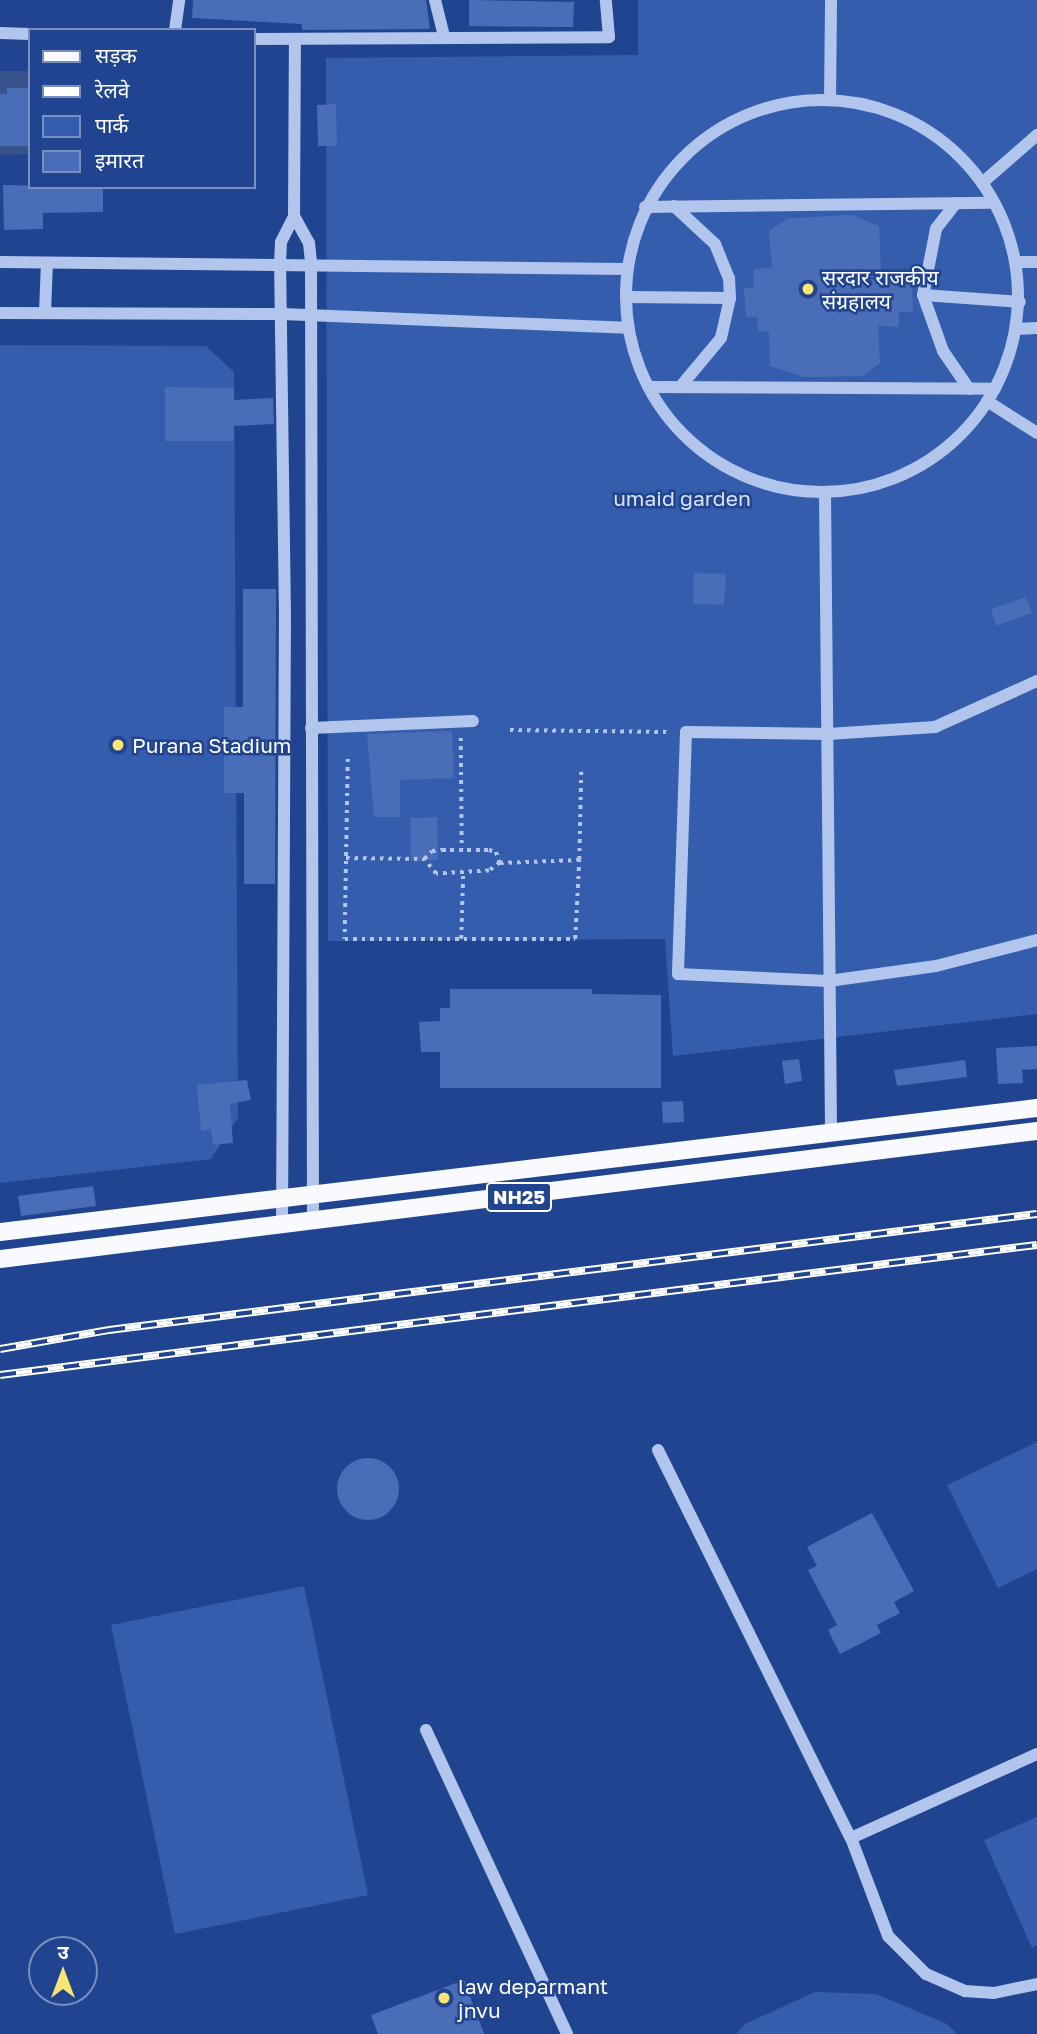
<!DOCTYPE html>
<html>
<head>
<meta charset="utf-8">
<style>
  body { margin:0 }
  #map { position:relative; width:1037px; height:2034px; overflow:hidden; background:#214491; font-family:"Golos Text","Noto Sans Devanagari",sans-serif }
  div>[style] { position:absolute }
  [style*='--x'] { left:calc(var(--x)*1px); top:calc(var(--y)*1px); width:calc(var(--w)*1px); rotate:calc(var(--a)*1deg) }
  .green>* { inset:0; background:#345dae }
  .water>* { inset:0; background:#38528a }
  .building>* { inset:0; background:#4a6db8 }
  .round { border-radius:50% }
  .path>* { height:3.5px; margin-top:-1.75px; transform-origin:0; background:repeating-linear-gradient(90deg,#b2c5ed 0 3.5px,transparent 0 8.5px) }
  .minor>* { height:12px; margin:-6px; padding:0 6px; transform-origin:6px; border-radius:6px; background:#b2c5ed }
  .minor>.ring { margin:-6px; padding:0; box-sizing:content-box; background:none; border:12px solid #b2c5ed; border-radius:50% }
  .major>* { height:18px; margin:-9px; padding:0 9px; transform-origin:9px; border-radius:9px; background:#f8faff }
  .rail>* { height:8px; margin-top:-4px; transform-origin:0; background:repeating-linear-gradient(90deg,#214491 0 16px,#fff 0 32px); box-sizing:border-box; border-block:2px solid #fff }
  .dots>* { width:19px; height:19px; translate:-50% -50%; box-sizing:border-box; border:4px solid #214491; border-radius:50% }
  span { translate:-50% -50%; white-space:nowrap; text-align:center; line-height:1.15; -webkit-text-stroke:5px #214491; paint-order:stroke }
  .shield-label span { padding:2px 5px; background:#214491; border:2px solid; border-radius:5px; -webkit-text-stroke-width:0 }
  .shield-label { font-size:19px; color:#fff; font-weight:700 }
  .poi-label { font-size:21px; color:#fff }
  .left { translate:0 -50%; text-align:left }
  .park-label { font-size:21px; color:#d7e3f9 }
  .legend { position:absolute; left:28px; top:28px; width:228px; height:161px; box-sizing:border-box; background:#214491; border:2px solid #7a8fbd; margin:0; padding:9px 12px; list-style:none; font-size:21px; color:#fff }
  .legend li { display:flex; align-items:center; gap:14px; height:35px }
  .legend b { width:35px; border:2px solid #7a8fbd }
  .north { position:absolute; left:28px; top:1936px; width:70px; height:70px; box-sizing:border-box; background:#214491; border:2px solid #7a8fbd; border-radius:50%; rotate:0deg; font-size:19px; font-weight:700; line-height:28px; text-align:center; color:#fff }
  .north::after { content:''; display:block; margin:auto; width:24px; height:32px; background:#fae473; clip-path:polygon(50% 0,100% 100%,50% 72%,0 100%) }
</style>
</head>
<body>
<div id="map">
  <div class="green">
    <i style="clip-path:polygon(638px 0,1037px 0,1037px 1014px,673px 1056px,665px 939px,328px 941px,326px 58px,638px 55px)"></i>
    <i style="clip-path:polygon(0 345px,206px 346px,234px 372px,238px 1118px,211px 1159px,0 1183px)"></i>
    <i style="clip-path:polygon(1037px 1442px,1037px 1569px,998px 1588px,947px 1485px)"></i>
    <i style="clip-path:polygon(304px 1586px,368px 1895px,175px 1934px,111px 1625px)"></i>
    <i style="clip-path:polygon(1037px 1817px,1037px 1945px,1032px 1948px,984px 1840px)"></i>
    <i style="clip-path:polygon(815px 1992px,876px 1994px,947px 2024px,957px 2034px,736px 2034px,745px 2024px)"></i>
  </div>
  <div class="water">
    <i style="clip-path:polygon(0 71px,30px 71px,30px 154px,0 155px)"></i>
  </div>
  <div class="building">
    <i style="clip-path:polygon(193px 0,426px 0,430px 29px,302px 30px,302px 24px,192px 18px)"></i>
    <i style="clip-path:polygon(469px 0,574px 2px,573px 27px,469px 26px)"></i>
    <i style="clip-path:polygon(7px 88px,30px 88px,30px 146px,0 146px,0 94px,7px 94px)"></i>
    <i style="clip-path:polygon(336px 104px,337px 146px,318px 146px,317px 105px)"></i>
    <i style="clip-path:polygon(3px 185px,103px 187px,103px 212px,43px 213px,43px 229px,4px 230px)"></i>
    <i style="clip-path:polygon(852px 215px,879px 226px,881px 269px,897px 269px,897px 283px,912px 283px,913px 312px,899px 312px,899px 327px,878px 326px,880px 363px,863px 376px,804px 377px,770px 366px,769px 332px,758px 331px,757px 317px,746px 317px,744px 288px,754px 288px,754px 269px,772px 268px,769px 231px,788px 218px)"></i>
    <i style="clip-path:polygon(165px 387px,234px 388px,234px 400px,273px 398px,274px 424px,234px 426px,234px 441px,165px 441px)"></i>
    <i style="clip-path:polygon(694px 573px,726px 574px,724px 605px,693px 604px)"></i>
    <i style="clip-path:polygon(243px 589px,276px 589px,275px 884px,244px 884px,244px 793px,224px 793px,224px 707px,243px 707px)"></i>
    <i style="clip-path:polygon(1026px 597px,1032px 613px,996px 626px,991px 609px)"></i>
    <i style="clip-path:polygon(452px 731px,454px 778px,400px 780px,400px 817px,374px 817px,367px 734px)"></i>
    <i style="clip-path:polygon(437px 817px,438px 860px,411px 861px,410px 818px)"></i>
    <i style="clip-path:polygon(450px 989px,592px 989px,592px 994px,661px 995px,661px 1088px,440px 1088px,440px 1052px,421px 1052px,419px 1022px,440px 1021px,440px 1008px,450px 1008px)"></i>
    <i style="clip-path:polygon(1037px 1046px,1037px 1069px,1022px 1070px,1023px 1083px,998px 1084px,996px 1048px)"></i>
    <i style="clip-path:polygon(799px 1059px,802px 1081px,785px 1084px,782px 1061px)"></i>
    <i style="clip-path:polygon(965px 1060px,967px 1077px,897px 1086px,894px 1070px)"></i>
    <i style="clip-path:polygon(247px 1080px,251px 1100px,230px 1104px,233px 1143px,213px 1145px,211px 1129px,201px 1131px,197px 1085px)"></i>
    <i style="clip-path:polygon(683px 1101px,684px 1122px,663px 1123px,662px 1102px)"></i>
    <i style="clip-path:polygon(93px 1186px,96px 1206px,21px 1216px,18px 1196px)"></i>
    <i class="round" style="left:337px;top:1458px;width:62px;height:62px"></i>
    <i style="clip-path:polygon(872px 1513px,914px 1591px,894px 1602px,900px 1613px,877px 1625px,881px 1633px,840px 1654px,828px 1630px,837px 1625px,808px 1570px,817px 1566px,807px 1547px)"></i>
    <i style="clip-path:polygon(464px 1980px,484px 2034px,378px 2034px,371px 2015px)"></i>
  </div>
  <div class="path">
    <i style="--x:510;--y:730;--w:160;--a:0.7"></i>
    <i style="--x:461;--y:738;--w:111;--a:89.5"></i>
    <i style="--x:348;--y:759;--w:180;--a:91"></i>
    <i style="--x:345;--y:939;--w:230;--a:0"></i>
    <i style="--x:575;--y:939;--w:79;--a:-87.1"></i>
    <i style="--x:442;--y:850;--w:47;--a:0"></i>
    <i style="--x:489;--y:850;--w:7;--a:16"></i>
    <i style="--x:496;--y:852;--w:12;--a:70"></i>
    <i style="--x:500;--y:863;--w:14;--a:144"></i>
    <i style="--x:489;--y:871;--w:53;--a:176.8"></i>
    <i style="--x:436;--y:874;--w:19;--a:-129"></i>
    <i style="--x:424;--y:859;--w:11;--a:-45"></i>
    <i style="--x:432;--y:851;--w:10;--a:-6"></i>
    <i style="--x:346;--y:858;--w:78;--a:0.7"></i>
    <i style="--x:500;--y:863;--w:79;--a:-2.2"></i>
    <i style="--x:579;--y:860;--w:88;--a:-88.7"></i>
    <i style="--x:461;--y:939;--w:67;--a:-88.3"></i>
  </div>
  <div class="minor">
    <i style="--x:435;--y:0;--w:38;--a:76"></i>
    <i style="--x:175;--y:30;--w:30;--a:-82"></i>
    <i style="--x:0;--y:33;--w:30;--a:2"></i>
    <i style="--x:254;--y:39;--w:355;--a:-0.3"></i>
    <i style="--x:609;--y:37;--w:37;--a:-95"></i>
    <i class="ring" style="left:626px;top:100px;width:380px;height:380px"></i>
    <i style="--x:830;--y:100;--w:100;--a:-89.4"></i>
    <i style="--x:982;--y:183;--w:73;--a:-41.1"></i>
    <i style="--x:956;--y:203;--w:33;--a:128"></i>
    <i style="--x:936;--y:229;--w:67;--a:101.1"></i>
    <i style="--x:923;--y:295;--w:59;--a:70.3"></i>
    <i style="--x:943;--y:351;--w:46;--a:55.6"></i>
    <i style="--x:674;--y:206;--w:56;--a:42.8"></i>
    <i style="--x:715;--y:244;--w:37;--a:68"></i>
    <i style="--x:729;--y:278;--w:20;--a:87"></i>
    <i style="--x:730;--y:298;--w:41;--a:102.7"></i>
    <i style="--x:721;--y:338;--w:64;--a:129.9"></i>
    <i style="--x:645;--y:207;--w:348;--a:-0.7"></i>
    <i style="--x:294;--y:216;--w:31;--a:61"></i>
    <i style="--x:309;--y:243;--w:20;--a:84"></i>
    <i style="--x:311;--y:263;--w:959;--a:89.88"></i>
    <i style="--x:0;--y:262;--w:627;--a:0.64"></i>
    <i style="--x:1016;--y:262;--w:21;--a:0"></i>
    <i style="--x:923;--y:295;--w:97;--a:4.1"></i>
    <i style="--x:626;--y:297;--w:104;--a:0.6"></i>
    <i style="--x:45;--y:312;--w:49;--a:-87.7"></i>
    <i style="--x:0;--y:313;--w:282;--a:0.2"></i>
    <i style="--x:282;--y:314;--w:345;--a:2.3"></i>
    <i style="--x:1016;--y:329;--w:21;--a:-3"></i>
    <i style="--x:649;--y:387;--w:346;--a:0.3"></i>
    <i style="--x:987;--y:401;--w:59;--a:32.6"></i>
    <i style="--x:825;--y:492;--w:640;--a:89.46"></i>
    <i style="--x:1037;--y:681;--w:112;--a:155.7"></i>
    <i style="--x:935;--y:727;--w:107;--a:176.3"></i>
    <i style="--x:828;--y:734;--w:142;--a:-179.2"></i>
    <i style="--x:686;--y:732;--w:242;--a:91.9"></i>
    <i style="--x:678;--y:974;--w:151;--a:2.7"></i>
    <i style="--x:829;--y:981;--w:108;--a:-8"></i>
    <i style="--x:936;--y:966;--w:104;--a:-14.4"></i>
    <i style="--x:311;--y:728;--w:162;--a:-2.5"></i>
    <i style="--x:282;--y:1226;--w:610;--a:-89.72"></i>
    <i style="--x:285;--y:616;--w:354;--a:-90.8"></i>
    <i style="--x:280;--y:262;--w:20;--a:-87"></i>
    <i style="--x:281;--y:242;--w:29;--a:-63"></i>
    <i style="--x:294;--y:216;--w:176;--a:-89.7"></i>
    <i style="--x:658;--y:1450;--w:433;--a:63.6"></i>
    <i style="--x:851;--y:1838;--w:105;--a:69.3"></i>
    <i style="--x:888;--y:1936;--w:54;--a:45"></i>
    <i style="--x:926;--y:1974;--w:43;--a:23.6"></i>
    <i style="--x:965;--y:1991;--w:29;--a:4"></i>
    <i style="--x:994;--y:1993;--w:44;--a:-11.8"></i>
    <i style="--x:426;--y:1730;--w:335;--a:65.1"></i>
    <i style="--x:851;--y:1838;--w:204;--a:-24.3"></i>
  </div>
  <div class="major">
    <i style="--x:0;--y:1232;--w:1044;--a:-6.82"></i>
    <i style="--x:0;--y:1259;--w:1045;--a:-7.04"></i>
  </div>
  <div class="rail">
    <i style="--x:0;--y:1349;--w:111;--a:-9.9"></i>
    <i style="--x:109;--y:1330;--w:935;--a:-7.13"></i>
    <i style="--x:0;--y:1375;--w:1045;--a:-7.15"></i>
  </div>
  <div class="dots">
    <i style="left:808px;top:289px;background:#fae473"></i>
    <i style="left:118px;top:745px;background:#fae473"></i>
    <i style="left:444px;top:1998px;background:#fae473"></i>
  </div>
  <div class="shield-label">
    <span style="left:519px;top:1197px">NH25</span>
  </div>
  <div class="poi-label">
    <span class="left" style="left:822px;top:289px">सरदार राजकीय<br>संग्रहालय</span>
    <span class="left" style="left:132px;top:745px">Purana Stadium</span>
    <span class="left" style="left:458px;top:1998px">law deparmant<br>jnvu</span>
  </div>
  <div class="park-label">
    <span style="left:682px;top:498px">umaid garden</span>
  </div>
  <ul class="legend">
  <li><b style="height:9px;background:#f8faff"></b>सड़क</li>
  <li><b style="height:9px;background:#fff"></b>रेलवे</li>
  <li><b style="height:19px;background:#345dae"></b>पार्क</li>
  <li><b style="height:19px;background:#4a6db8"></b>इमारत</li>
  </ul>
  <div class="north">उ</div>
</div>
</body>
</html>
